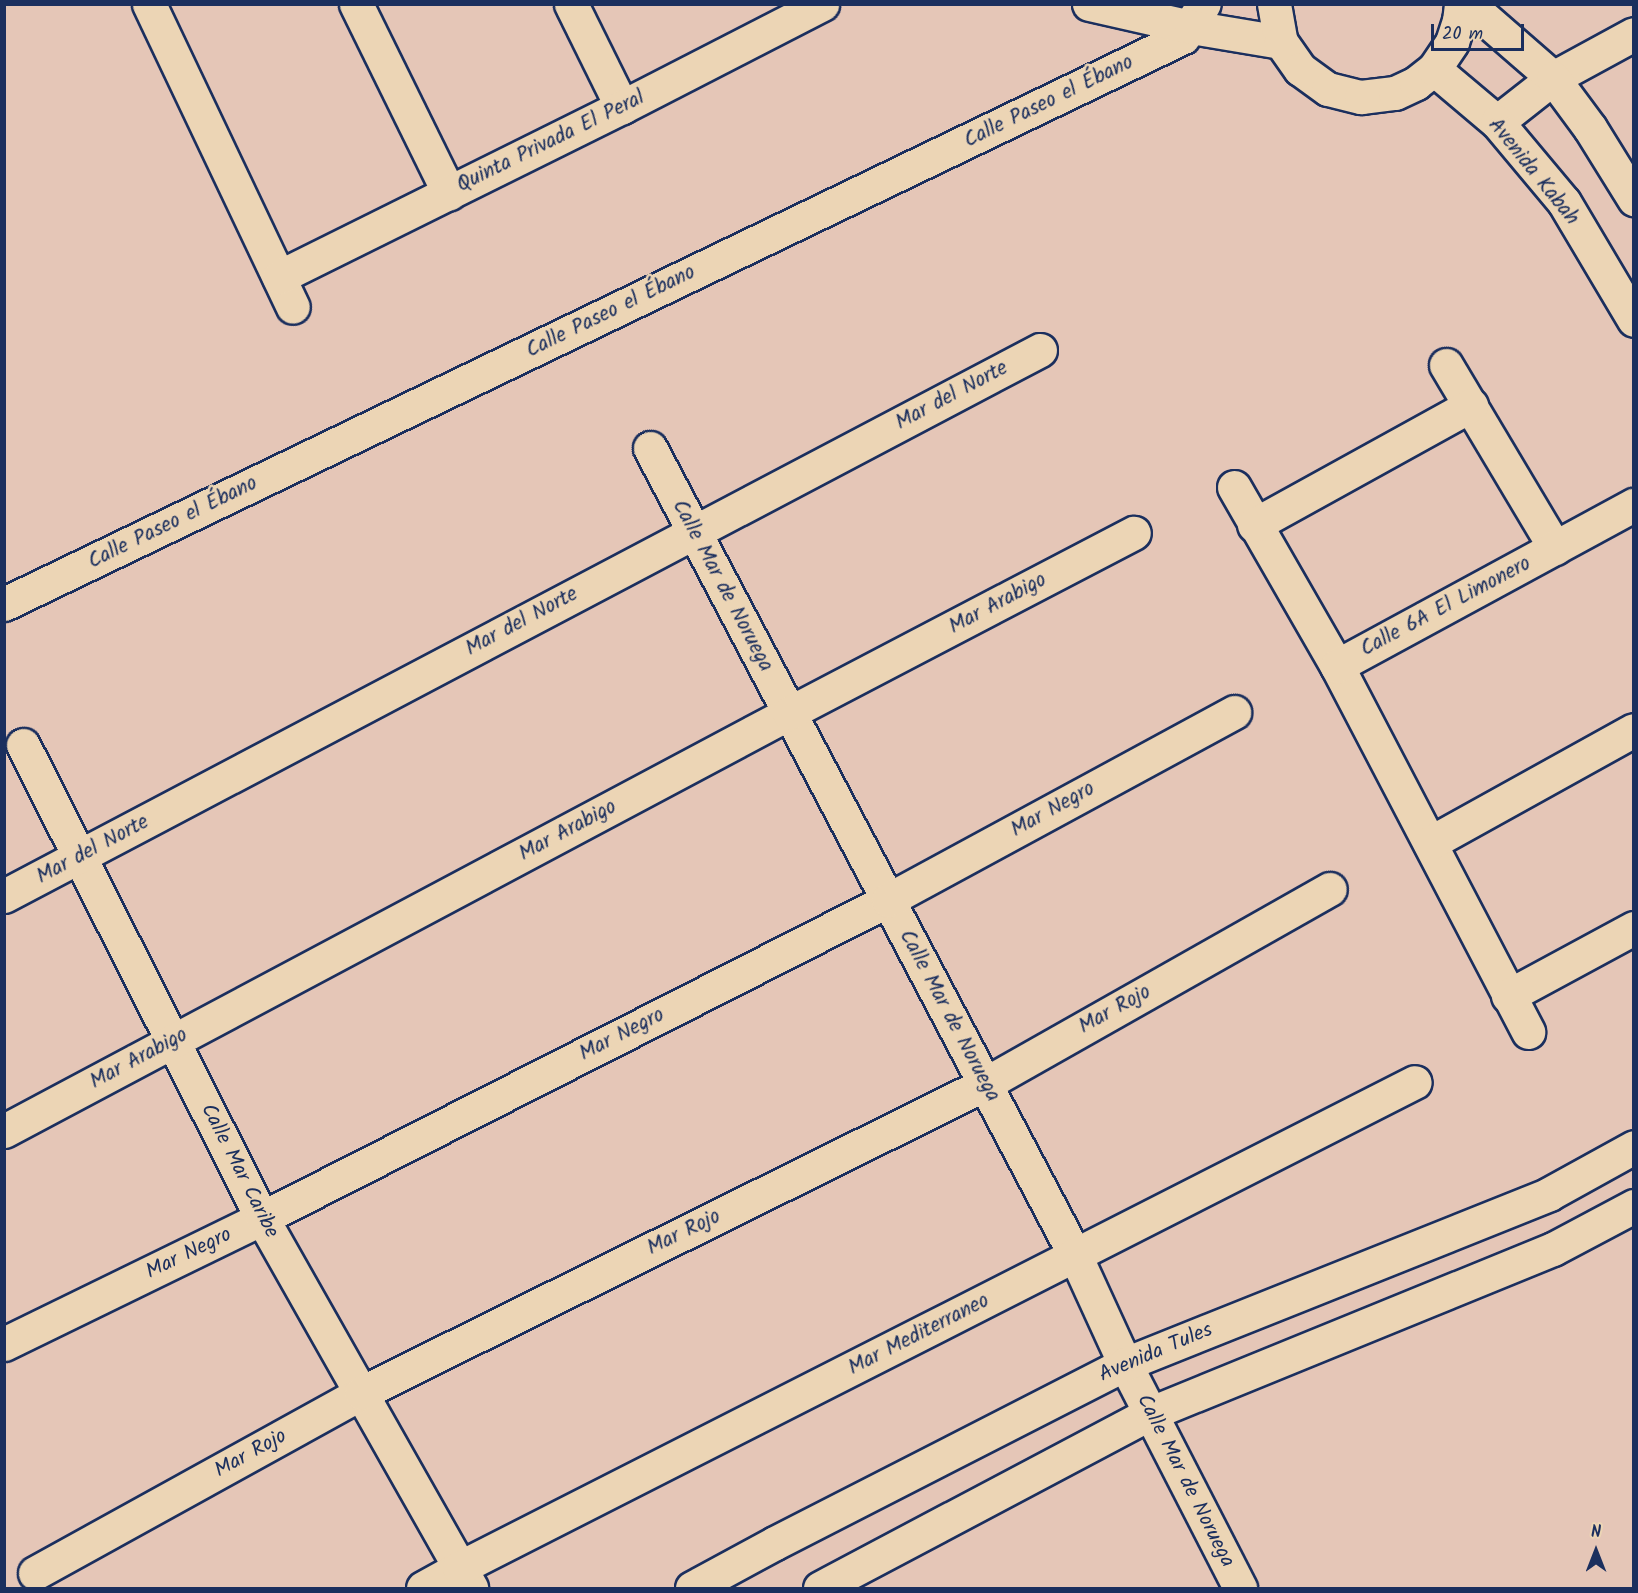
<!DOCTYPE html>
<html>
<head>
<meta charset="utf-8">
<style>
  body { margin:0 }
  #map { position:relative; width:1638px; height:1593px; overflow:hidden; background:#e5c6b7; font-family:Kalam,sans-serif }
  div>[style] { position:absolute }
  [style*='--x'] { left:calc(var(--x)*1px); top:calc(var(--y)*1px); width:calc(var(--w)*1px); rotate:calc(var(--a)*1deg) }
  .roads { filter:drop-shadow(2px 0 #1b2f5e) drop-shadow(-2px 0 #1b2f5e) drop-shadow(0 2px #1b2f5e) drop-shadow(0 -2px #1b2f5e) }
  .street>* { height:33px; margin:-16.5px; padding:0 16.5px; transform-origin:16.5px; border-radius:16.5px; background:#ecd5b5 }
  .secondary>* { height:33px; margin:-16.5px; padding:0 16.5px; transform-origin:16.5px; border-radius:16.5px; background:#ecd5b5 }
  .primary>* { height:33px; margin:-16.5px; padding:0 16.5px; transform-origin:16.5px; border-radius:16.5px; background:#ecd5b5 }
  span { translate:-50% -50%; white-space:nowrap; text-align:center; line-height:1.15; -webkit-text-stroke:5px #ecd5b5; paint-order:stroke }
  .street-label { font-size:21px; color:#1b2f5e }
  .frame { position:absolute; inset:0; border:6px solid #1b2f5e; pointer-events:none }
  .north { position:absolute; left:1566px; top:1521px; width:60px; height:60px; -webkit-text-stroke:4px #ecd5b5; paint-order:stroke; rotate:0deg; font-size:16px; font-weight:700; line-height:24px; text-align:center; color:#1b2f5e }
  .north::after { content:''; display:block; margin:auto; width:21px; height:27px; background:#1b2f5e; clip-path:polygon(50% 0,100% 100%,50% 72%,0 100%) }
  .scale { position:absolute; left:1431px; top:24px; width:93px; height:27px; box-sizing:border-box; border:3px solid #1b2f5e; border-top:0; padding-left:8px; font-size:18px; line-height:21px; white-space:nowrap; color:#1b2f5e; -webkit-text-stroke:4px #ecd5b5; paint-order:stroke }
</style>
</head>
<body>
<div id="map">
  <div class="roads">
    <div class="street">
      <i style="--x:149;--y:4;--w:335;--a:64.6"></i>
      <i style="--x:356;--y:4;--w:211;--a:63.8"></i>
      <i style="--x:571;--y:4;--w:115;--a:63.7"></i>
      <i style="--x:1497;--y:122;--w:71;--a:-38.2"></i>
      <i style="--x:1553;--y:78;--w:92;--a:-28.5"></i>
      <i style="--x:279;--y:277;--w:383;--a:-26.4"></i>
      <i style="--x:622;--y:107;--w:225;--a:-27.2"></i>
      <i style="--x:1446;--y:365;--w:213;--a:59.2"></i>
      <i style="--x:650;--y:448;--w:912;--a:62.23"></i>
      <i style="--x:1075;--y:1255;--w:120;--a:65.4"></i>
      <i style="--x:1125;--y:1364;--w:252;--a:62.8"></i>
      <i style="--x:1234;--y:487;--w:207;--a:60.1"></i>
      <i style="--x:1337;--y:666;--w:413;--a:62.4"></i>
      <i style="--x:1254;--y:525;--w:248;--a:-28.9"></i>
      <i style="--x:4;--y:604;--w:1308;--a:-25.68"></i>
      <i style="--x:1183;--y:37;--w:39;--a:-58"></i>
      <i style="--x:1337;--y:666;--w:338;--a:-28.5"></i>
      <i style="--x:23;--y:745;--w:530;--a:63.19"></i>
      <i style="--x:262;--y:1218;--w:425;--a:60.5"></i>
      <i style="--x:1430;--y:843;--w:233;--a:-29"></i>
      <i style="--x:4;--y:896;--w:1171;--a:-27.79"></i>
      <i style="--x:1508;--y:996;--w:143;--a:-28.4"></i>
      <i style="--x:4;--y:1131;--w:889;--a:-28.03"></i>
      <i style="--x:789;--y:713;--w:389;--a:-27.6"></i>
      <i style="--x:4;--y:1344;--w:287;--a:-26"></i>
      <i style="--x:262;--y:1218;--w:702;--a:-26.93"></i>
      <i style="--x:888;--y:900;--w:394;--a:-28.5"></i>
      <i style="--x:35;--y:1573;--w:372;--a:-28.9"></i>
      <i style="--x:361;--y:1393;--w:696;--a:-26.34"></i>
      <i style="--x:985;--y:1084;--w:396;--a:-29.5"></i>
      <i style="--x:423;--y:1588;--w:41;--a:-29.1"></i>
      <i style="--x:459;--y:1568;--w:1072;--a:-26.95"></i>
    </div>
    <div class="secondary">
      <i style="--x:1089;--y:4;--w:105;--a:12.7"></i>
      <i style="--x:1191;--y:27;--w:91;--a:9.5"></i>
      <i style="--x:1274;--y:4;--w:39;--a:80"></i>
      <i style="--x:1281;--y:42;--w:33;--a:55"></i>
      <i style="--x:1300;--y:69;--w:34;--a:36"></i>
      <i style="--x:1328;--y:89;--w:34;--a:14"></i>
      <i style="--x:1361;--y:97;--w:34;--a:-7"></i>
      <i style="--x:1395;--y:93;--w:23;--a:-25"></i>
      <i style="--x:1416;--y:83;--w:23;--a:-38"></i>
      <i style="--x:1434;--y:69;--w:32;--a:-56"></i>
      <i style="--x:1452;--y:42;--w:22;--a:-72"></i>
      <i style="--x:1459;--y:21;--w:17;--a:-83"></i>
      <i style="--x:1468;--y:4;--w:113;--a:41"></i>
      <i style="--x:1553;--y:78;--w:62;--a:53.5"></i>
      <i style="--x:1590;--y:128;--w:84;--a:58.2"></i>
      <i style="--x:1434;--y:69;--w:82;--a:40.1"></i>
      <i style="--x:1497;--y:122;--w:104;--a:50.1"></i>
      <i style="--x:1564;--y:202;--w:137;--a:59.3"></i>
    </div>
    <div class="primary">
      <i style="--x:692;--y:1588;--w:94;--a:-28.5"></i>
      <i style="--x:775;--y:1543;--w:393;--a:-27.1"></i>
      <i style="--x:1125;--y:1364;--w:457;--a:-21.8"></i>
      <i style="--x:1549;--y:1194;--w:97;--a:-28.9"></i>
      <i style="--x:820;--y:1588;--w:374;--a:-27.9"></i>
      <i style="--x:1151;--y:1413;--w:434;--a:-22.2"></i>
      <i style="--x:1553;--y:1249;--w:92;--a:-28"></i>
    </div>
  </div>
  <div class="street-label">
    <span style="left:1049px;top:102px;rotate:-26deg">Calle Paseo el Ébano</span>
    <span style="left:551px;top:142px;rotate:-26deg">Quinta Privada El Peral</span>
    <span style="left:1533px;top:172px;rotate:51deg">Avenida Kabah</span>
    <span style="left:611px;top:312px;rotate:-26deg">Calle Paseo el Ébano</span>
    <span style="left:952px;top:396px;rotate:-28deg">Mar del Norte</span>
    <span style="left:173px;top:523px;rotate:-26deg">Calle Paseo el Ébano</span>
    <span style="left:722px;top:586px;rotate:62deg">Calle Mar de Noruega</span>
    <span style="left:998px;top:604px;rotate:-28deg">Mar Arabigo</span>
    <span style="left:1446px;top:607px;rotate:-28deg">Calle 6A El Limonero</span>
    <span style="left:522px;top:622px;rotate:-28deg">Mar del Norte</span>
    <span style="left:1053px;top:810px;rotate:-29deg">Mar Negro</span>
    <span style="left:568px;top:831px;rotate:-28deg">Mar Arabigo</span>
    <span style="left:93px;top:850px;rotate:-28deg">Mar del Norte</span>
    <span style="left:1115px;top:1010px;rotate:-29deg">Mar Rojo</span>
    <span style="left:949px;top:1016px;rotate:62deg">Calle Mar de Noruega</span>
    <span style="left:622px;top:1035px;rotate:-27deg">Mar Negro</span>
    <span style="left:139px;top:1059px;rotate:-28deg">Mar Arabigo</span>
    <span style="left:239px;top:1171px;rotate:63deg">Calle Mar Caribe</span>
    <span style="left:684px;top:1233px;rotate:-26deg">Mar Rojo</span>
    <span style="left:189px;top:1254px;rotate:-26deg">Mar Negro</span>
    <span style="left:919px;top:1335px;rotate:-27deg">Mar Mediterraneo</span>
    <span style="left:1156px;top:1353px;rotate:-23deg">Avenida Tules</span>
    <span style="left:251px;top:1454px;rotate:-29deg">Mar Rojo</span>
    <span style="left:1185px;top:1481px;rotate:63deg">Calle Mar de Noruega</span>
  </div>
  <div class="frame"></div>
  <div class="north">N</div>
  <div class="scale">20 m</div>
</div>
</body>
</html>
